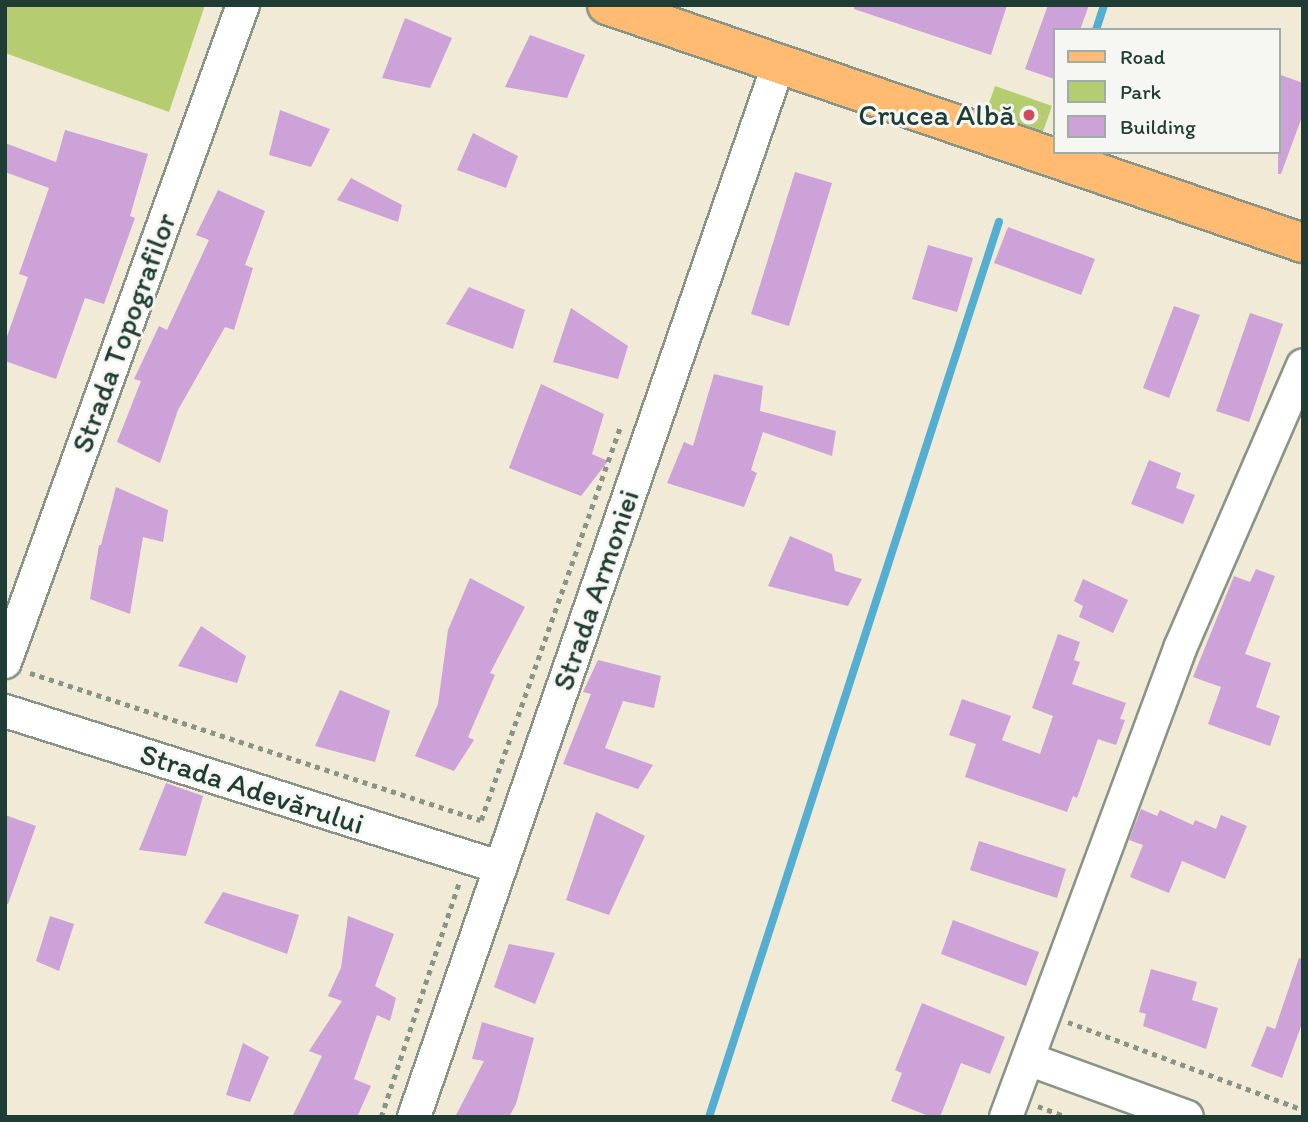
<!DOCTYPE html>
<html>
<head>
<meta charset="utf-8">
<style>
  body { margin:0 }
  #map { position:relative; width:1308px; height:1122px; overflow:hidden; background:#f1ead6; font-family:Itim,sans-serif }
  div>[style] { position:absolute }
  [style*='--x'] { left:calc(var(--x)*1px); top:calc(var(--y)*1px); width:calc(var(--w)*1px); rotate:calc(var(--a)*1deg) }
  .green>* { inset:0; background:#b5cc71 }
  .stream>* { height:8px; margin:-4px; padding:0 4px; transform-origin:4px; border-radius:4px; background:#54aed2 }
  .building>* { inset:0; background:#cca2d8 }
  .path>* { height:4.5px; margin-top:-2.25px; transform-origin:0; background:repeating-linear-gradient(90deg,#889485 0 5px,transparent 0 10px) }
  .roads { filter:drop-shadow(2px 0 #889485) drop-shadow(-2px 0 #889485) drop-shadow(0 2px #889485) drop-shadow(0 -2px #889485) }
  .minor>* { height:32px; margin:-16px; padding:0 16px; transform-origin:16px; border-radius:16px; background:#fff }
  .major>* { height:38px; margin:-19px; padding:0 19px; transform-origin:19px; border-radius:19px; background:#febb71 }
  .dots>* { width:19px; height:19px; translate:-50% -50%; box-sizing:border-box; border:4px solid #f6f6f2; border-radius:50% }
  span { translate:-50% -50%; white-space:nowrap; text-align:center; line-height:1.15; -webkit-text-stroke:6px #f6f6f2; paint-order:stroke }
  .poi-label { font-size:30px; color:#1f3d34 }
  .right { translate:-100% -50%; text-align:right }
  .street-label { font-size:30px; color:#1f3d34 }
  .frame { position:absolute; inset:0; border:7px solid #1f3d34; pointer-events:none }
  .legend { position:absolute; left:1053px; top:28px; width:228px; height:126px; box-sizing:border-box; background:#f6f6f2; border:2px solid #a0aca6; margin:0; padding:9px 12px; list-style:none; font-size:21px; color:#1f3d34 }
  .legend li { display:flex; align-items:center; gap:14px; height:35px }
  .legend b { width:35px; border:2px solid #a0aca6 }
</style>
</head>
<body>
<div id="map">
  <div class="green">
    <i style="clip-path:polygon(5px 5px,205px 5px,169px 112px,5px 53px)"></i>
    <i style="clip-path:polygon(995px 86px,1052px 106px,1039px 143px,982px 123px)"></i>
  </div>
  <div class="stream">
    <i style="--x:1096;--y:30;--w:26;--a:-72"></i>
    <i style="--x:709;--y:1117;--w:941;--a:-72.05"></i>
  </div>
  <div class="building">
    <i style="clip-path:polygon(854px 5px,1007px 5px,991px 55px,854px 9px)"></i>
    <i style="clip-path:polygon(1048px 5px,1089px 5px,1080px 30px,1054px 30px,1054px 79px,1025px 69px)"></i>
    <i style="clip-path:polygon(405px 18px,452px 38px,430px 88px,382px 78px)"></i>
    <i style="clip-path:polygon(530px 35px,585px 55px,567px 98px,505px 87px)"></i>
    <i style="clip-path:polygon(1278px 74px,1303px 83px,1303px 114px,1281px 174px,1278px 174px)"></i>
    <i style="clip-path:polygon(280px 110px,330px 129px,311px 167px,269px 155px)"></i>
    <i style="clip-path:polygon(65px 130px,148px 154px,130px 216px,135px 218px,104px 304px,85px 298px,56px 379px,5px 361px,5px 342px,28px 277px,19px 274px,49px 188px,5px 172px,5px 143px,56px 162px)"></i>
    <i style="clip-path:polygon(473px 133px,518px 156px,506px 188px,457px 170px)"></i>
    <i style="clip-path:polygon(795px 172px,832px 183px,789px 326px,751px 314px)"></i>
    <i style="clip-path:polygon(351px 178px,402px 205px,398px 222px,337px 200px)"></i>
    <i style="clip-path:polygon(218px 190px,265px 211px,245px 265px,253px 268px,234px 330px,225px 327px,178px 410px,160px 463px,117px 442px,141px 381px,134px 379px,159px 326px,167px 330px,209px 240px,196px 235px)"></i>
    <i style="clip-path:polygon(1008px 227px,1095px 259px,1081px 295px,994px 263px)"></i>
    <i style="clip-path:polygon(928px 245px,973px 258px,957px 312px,912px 299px)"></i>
    <i style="clip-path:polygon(469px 287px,525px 310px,513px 349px,446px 324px)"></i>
    <i style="clip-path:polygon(1174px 306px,1200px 315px,1169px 398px,1143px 388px)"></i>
    <i style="clip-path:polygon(571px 308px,628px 346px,618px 379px,553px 362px)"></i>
    <i style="clip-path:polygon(1250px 313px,1283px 324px,1249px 422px,1216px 411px)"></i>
    <i style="clip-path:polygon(714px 374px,763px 386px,760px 411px,836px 431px,832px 456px,763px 432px,751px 470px,757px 473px,744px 507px,667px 483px,684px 442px,693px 446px)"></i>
    <i style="clip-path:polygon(541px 384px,604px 414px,592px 454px,608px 461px,581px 496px,509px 468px)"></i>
    <i style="clip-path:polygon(1149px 460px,1181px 473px,1176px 488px,1195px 495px,1183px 524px,1131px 504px)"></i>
    <i style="clip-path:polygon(116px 487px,168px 510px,163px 542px,143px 537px,130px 614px,90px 599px,99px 545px,101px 545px)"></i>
    <i style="clip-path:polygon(790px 536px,832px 554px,835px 571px,862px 579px,848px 606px,768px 586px)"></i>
    <i style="clip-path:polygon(1256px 569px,1275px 576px,1245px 654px,1271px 663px,1256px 707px,1280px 716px,1270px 746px,1208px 724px,1221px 687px,1193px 677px,1234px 576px,1250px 582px)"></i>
    <i style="clip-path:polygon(470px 578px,525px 607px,490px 673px,495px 675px,468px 737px,474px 740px,454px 771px,415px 756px,438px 704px,448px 630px)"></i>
    <i style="clip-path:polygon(1083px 579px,1128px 600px,1113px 633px,1079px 617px,1083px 606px,1074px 601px)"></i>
    <i style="clip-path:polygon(201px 626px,246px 656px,237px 683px,178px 666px)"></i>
    <i style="clip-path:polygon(1058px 634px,1080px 642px,1074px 660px,1080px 662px,1072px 684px,1126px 703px,1120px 719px,1125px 720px,1116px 745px,1098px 739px,1077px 798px,1073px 796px,1067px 812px,965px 777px,976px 744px,949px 735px,962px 699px,1011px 716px,1002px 740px,1040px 754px,1053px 716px,1032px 708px)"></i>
    <i style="clip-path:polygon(598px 660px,661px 676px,654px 708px,623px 701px,605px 748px,653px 765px,638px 789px,563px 764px,591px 694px,583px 692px)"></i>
    <i style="clip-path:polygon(340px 690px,390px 711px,375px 762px,315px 746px)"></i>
    <i style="clip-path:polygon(166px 783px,203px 796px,186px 856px,139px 850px)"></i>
    <i style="clip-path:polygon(1141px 809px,1157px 816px,1160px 810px,1193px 825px,1195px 820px,1216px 829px,1221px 815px,1247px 826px,1225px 879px,1182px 861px,1169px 893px,1130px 877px,1143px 845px,1129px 840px)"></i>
    <i style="clip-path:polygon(596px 812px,645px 836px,609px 915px,566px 900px)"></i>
    <i style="clip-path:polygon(5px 815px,36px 826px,8px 904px,5px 904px)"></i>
    <i style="clip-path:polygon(979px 841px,1066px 869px,1057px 898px,970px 870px)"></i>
    <i style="clip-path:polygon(223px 892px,299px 915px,287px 954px,204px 923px)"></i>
    <i style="clip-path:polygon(50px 916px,74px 924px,59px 971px,36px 961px)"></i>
    <i style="clip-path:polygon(348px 916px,394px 934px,375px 986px,396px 998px,390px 1021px,377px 1015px,354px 1079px,371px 1086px,357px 1117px,292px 1117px,322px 1056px,309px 1051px,342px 1001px,328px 996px,341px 968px)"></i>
    <i style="clip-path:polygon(953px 920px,1039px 952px,1026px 986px,941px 954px)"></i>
    <i style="clip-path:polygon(509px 944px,555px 953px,535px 1004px,494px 987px)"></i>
    <i style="clip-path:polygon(1299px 958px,1303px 959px,1303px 1021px,1282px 1078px,1251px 1066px,1267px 1026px,1275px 1029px)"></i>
    <i style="clip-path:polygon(1151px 969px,1197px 982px,1192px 1000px,1218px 1008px,1206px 1049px,1143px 1026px,1146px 1014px,1139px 1012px)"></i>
    <i style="clip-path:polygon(922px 1003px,1005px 1037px,990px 1074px,961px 1063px,940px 1117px,931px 1117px,891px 1101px,902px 1073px,895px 1070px)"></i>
    <i style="clip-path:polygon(482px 1022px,534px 1038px,516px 1104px,509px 1117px,455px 1117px,484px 1061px,472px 1059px)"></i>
    <i style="clip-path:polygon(243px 1043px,269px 1057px,250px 1102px,226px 1095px)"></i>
  </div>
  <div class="path">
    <i style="--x:30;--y:673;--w:474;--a:18.1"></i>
    <i style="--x:481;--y:820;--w:416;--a:-70.5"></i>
    <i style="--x:1068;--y:1022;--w:251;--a:20.5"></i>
    <i style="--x:1038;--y:1106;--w:31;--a:21"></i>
    <i style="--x:381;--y:1117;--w:247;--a:-71.6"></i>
  </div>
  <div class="roads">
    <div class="minor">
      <i style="--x:5;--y:662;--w:699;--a:-70.09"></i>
      <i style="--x:5;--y:711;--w:518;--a:17.53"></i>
      <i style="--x:1028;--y:1059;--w:169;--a:20"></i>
      <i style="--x:414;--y:1117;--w:1115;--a:-70.9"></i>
      <i style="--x:1006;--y:1117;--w:502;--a:-69.62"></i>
      <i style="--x:1181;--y:646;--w:306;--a:-66.5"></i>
    </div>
    <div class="major">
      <i style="--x:607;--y:5;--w:736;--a:18.88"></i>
    </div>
  </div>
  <div class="dots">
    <i style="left:1029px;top:115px;background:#d1495b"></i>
  </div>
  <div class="poi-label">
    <span class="right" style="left:1015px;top:115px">Crucea Albă</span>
  </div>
  <div class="street-label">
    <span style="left:124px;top:333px;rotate:-70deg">Strada Topografilor</span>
    <span style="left:596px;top:590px;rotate:-71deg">Strada Armoniei</span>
    <span style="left:252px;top:789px;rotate:18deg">Strada Adevărului</span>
  </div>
  <div class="frame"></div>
  <ul class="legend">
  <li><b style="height:9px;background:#febb71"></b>Road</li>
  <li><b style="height:19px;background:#b5cc71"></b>Park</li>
  <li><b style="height:19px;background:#cca2d8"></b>Building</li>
  </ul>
</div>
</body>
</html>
